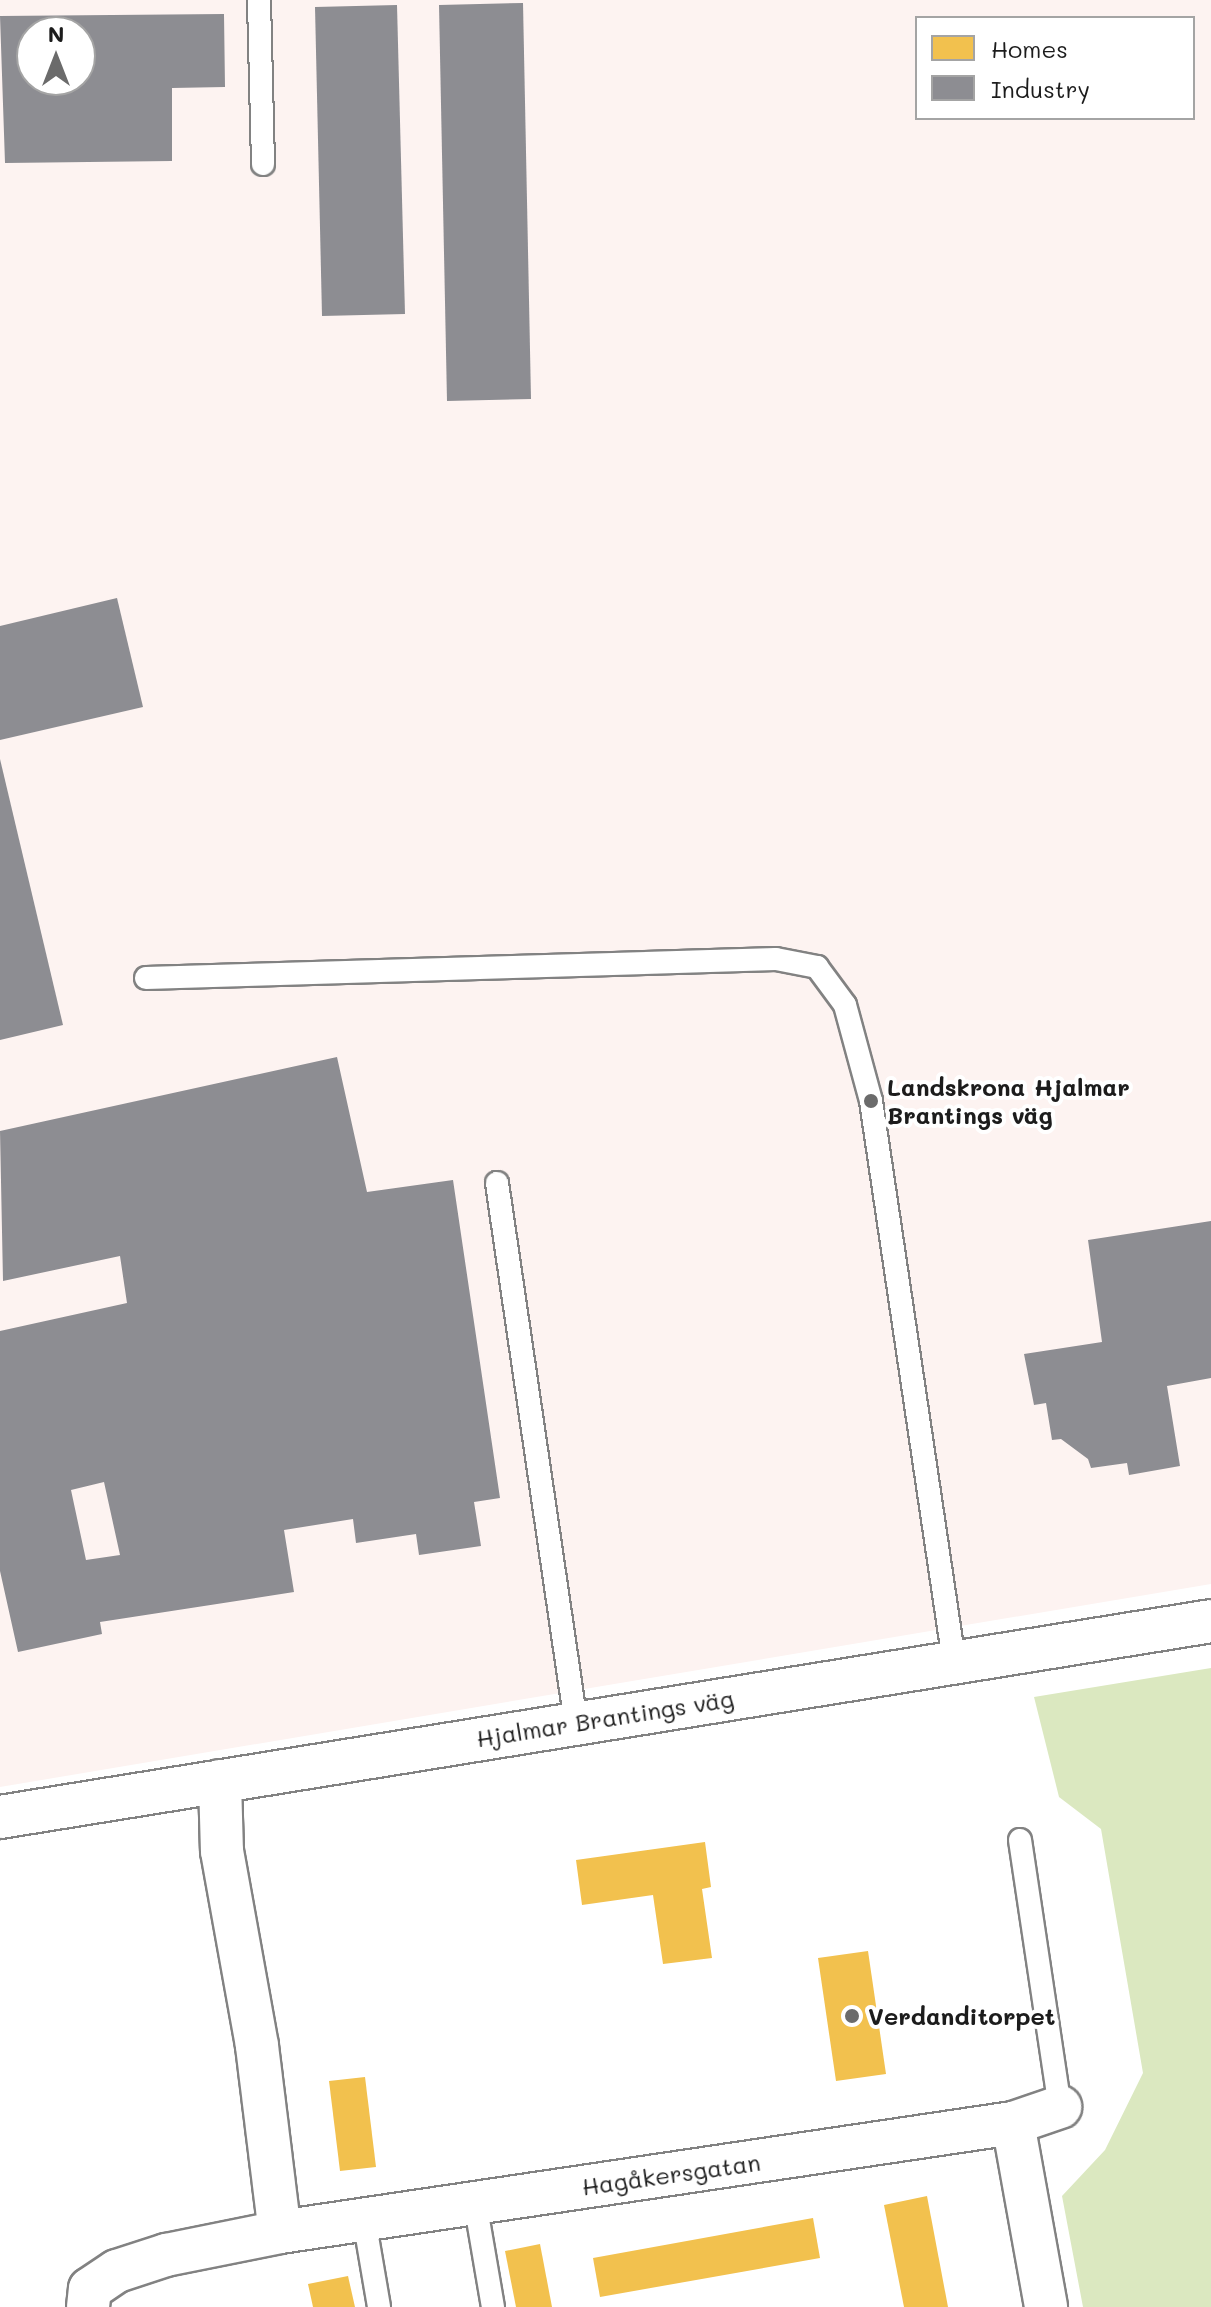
<!DOCTYPE html>
<html>
<head>
<meta charset="utf-8">
<style>
  body { margin:0 }
  #map { position:relative; width:1211px; height:2307px; overflow:hidden; background:#fff; font-family:Mali,sans-serif }
  div>[style] { position:absolute }
  [style*='--x'] { left:calc(var(--x)*1px); top:calc(var(--y)*1px); width:calc(var(--w)*1px); rotate:calc(var(--a)*1deg) }
  .built>* { inset:0; background:#fdf3f1 }
  .green>* { inset:0; background:#dbe8c0 }
  .homes>* { inset:0; background:#f2c14e }
  .industry>* { inset:0; background:#8d8d92 }
  .roads { filter:drop-shadow(2px 0 #828282) drop-shadow(-2px 0 #828282) drop-shadow(0 2px #828282) drop-shadow(0 -2px #828282) }
  .lane>* { height:22px; margin:-11px; padding:0 11px; transform-origin:11px; border-radius:11px; background:#fff }
  .street>* { height:42px; margin:-21px; padding:0 21px; transform-origin:21px; border-radius:21px; background:#fff }
  .dots>* { width:22px; height:22px; translate:-50% -50%; box-sizing:border-box; border:4px solid #fff; border-radius:50% }
  span { translate:-50% -50%; white-space:nowrap; text-align:center; line-height:1.15; -webkit-text-stroke:8px #fff; paint-order:stroke }
  .poi-label { font-size:24px; color:#1c1c1c; font-weight:700 }
  .left { translate:0 -50%; text-align:left }
  .street-label { font-size:24px; color:#1c1c1c }
  .legend { position:absolute; left:915px; top:16px; width:280px; height:104px; box-sizing:border-box; background:#fff; border:2px solid #a4a4a4; margin:0; padding:10px 14px; list-style:none; font-size:24px; color:#1c1c1c }
  .legend li { display:flex; align-items:center; gap:16px; height:40px }
  .legend b { width:40px; border:2px solid #a4a4a4 }
  .north { position:absolute; left:16px; top:16px; width:80px; height:80px; box-sizing:border-box; background:#fff; border:2px solid #a4a4a4; border-radius:50%; rotate:0deg; font-size:22px; font-weight:700; line-height:32px; text-align:center; color:#1c1c1c }
  .north::after { content:''; display:block; margin:auto; width:28px; height:36px; background:#6b6b6b; clip-path:polygon(50% 0,100% 100%,50% 72%,0 100%) }
</style>
</head>
<body>
<div id="map">
  <div class="built">
    <i style="clip-path:polygon(evenodd,0 0,1211px 0,1211px 1584px,0 1787px,0 0,917px 18px,1193px 18px,1193px 118px,917px 118px,917px 18px,0 0,32px 32px,80px 32px,80px 80px,32px 80px,32px 32px)"></i>
  </div>
  <div class="green">
    <i style="clip-path:polygon(1211px 1668px,1211px 2307px,1083px 2307px,1062px 2196px,1105px 2150px,1143px 2073px,1101px 1829px,1059px 1797px,1034px 1697px)"></i>
  </div>
  <div class="homes">
    <i style="clip-path:polygon(705px 1842px,711px 1887px,702px 1889px,712px 1958px,663px 1964px,653px 1895px,582px 1905px,576px 1860px)"></i>
    <i style="clip-path:polygon(868px 1951px,886px 2074px,836px 2081px,818px 1958px)"></i>
    <i style="clip-path:polygon(365px 2077px,376px 2167px,340px 2171px,329px 2081px)"></i>
    <i style="clip-path:polygon(927px 2196px,948px 2307px,904px 2307px,884px 2205px)"></i>
    <i style="clip-path:polygon(813px 2218px,820px 2258px,600px 2297px,593px 2258px)"></i>
    <i style="clip-path:polygon(540px 2244px,552px 2307px,516px 2307px,505px 2251px)"></i>
    <i style="clip-path:polygon(348px 2276px,355px 2307px,313px 2307px,308px 2284px)"></i>
  </div>
  <div class="industry">
    <i style="clip-path:polygon(523px 3px,531px 399px,447px 401px,439px 5px)"></i>
    <i style="clip-path:polygon(397px 5px,405px 314px,322px 316px,315px 7px)"></i>
    <i style="clip-path:polygon(evenodd,224px 14px,225px 87px,172px 88px,172px 161px,5px 163px,0 16px,224px 14px,32px 32px,80px 32px,80px 80px,32px 80px,32px 32px)"></i>
    <i style="clip-path:polygon(117px 598px,143px 707px,0 740px,0 626px)"></i>
    <i style="clip-path:polygon(0 759px,63px 1025px,0 1040px)"></i>
    <i style="clip-path:polygon(evenodd,337px 1057px,367px 1192px,453px 1180px,500px 1498px,474px 1502px,481px 1546px,419px 1555px,416px 1534px,356px 1543px,353px 1519px,284px 1530px,294px 1592px,100px 1622px,102px 1634px,18px 1652px,0 1571px,0 1331px,127px 1303px,120px 1256px,3px 1281px,0 1131px,337px 1057px,104px 1482px,120px 1555px,86px 1560px,71px 1490px,104px 1482px)"></i>
    <i style="clip-path:polygon(1211px 1221px,1211px 1378px,1167px 1386px,1180px 1466px,1129px 1475px,1127px 1463px,1091px 1468px,1088px 1459px,1061px 1439px,1052px 1440px,1046px 1403px,1034px 1405px,1024px 1354px,1102px 1342px,1088px 1240px)"></i>
  </div>
  <div class="roads">
    <div class="lane">
      <i style="--x:259;--y:0;--w:164;--a:88.6"></i>
      <i style="--x:146;--y:978;--w:630;--a:-1.73"></i>
      <i style="--x:776;--y:959;--w:42;--a:11"></i>
      <i style="--x:817;--y:967;--w:47;--a:53.6"></i>
      <i style="--x:845;--y:1005;--w:99;--a:74.8"></i>
      <i style="--x:871;--y:1101;--w:566;--a:81.57"></i>
      <i style="--x:497;--y:1183;--w:546;--a:81.68"></i>
      <i style="--x:1020;--y:1840;--w:270;--a:81.5"></i>
      <i style="--x:475;--y:2202;--w:107;--a:80.3"></i>
      <i style="--x:364;--y:2219;--w:89;--a:80.3"></i>
    </div>
    <div class="street">
      <i style="--x:220;--y:1781;--w:70;--a:88.4"></i>
      <i style="--x:222;--y:1851;--w:198;--a:79.8"></i>
      <i style="--x:257;--y:2046;--w:187;--a:83"></i>
      <i style="--x:0;--y:1817;--w:1227;--a:-9.19"></i>
      <i style="--x:1013;--y:2123;--w:187;--a:79.8"></i>
      <i style="--x:88;--y:2307;--w:18;--a:-84"></i>
      <i style="--x:90;--y:2289;--w:32;--a:-34"></i>
      <i style="--x:117;--y:2271;--w:52;--a:-18.1"></i>
      <i style="--x:166;--y:2255;--w:116;--a:-11.4"></i>
      <i style="--x:280;--y:2232;--w:741;--a:-8.46"></i>
      <i style="--x:1013;--y:2123;--w:50;--a:-18.8"></i>
    </div>
  </div>
  <div class="dots">
    <i style="left:871px;top:1101px;background:#6b6b6b"></i>
    <i style="left:852px;top:2016px;background:#6b6b6b"></i>
  </div>
  <div class="poi-label">
    <span class="left" style="left:887px;top:1101px">Landskrona Hjalmar<br>Brantings väg</span>
    <span class="left" style="left:868px;top:2016px">Verdanditorpet</span>
  </div>
  <div class="street-label">
    <span style="left:605px;top:1718px;rotate:-9deg">Hjalmar Brantings väg</span>
    <span style="left:671px;top:2174px;rotate:-8deg">Hagåkersgatan</span>
  </div>
  <ul class="legend">
  <li><b style="height:22px;background:#f2c14e"></b>Homes</li>
  <li><b style="height:22px;background:#8d8d92"></b>Industry</li>
  </ul>
  <div class="north">N</div>
</div>
</body>
</html>
